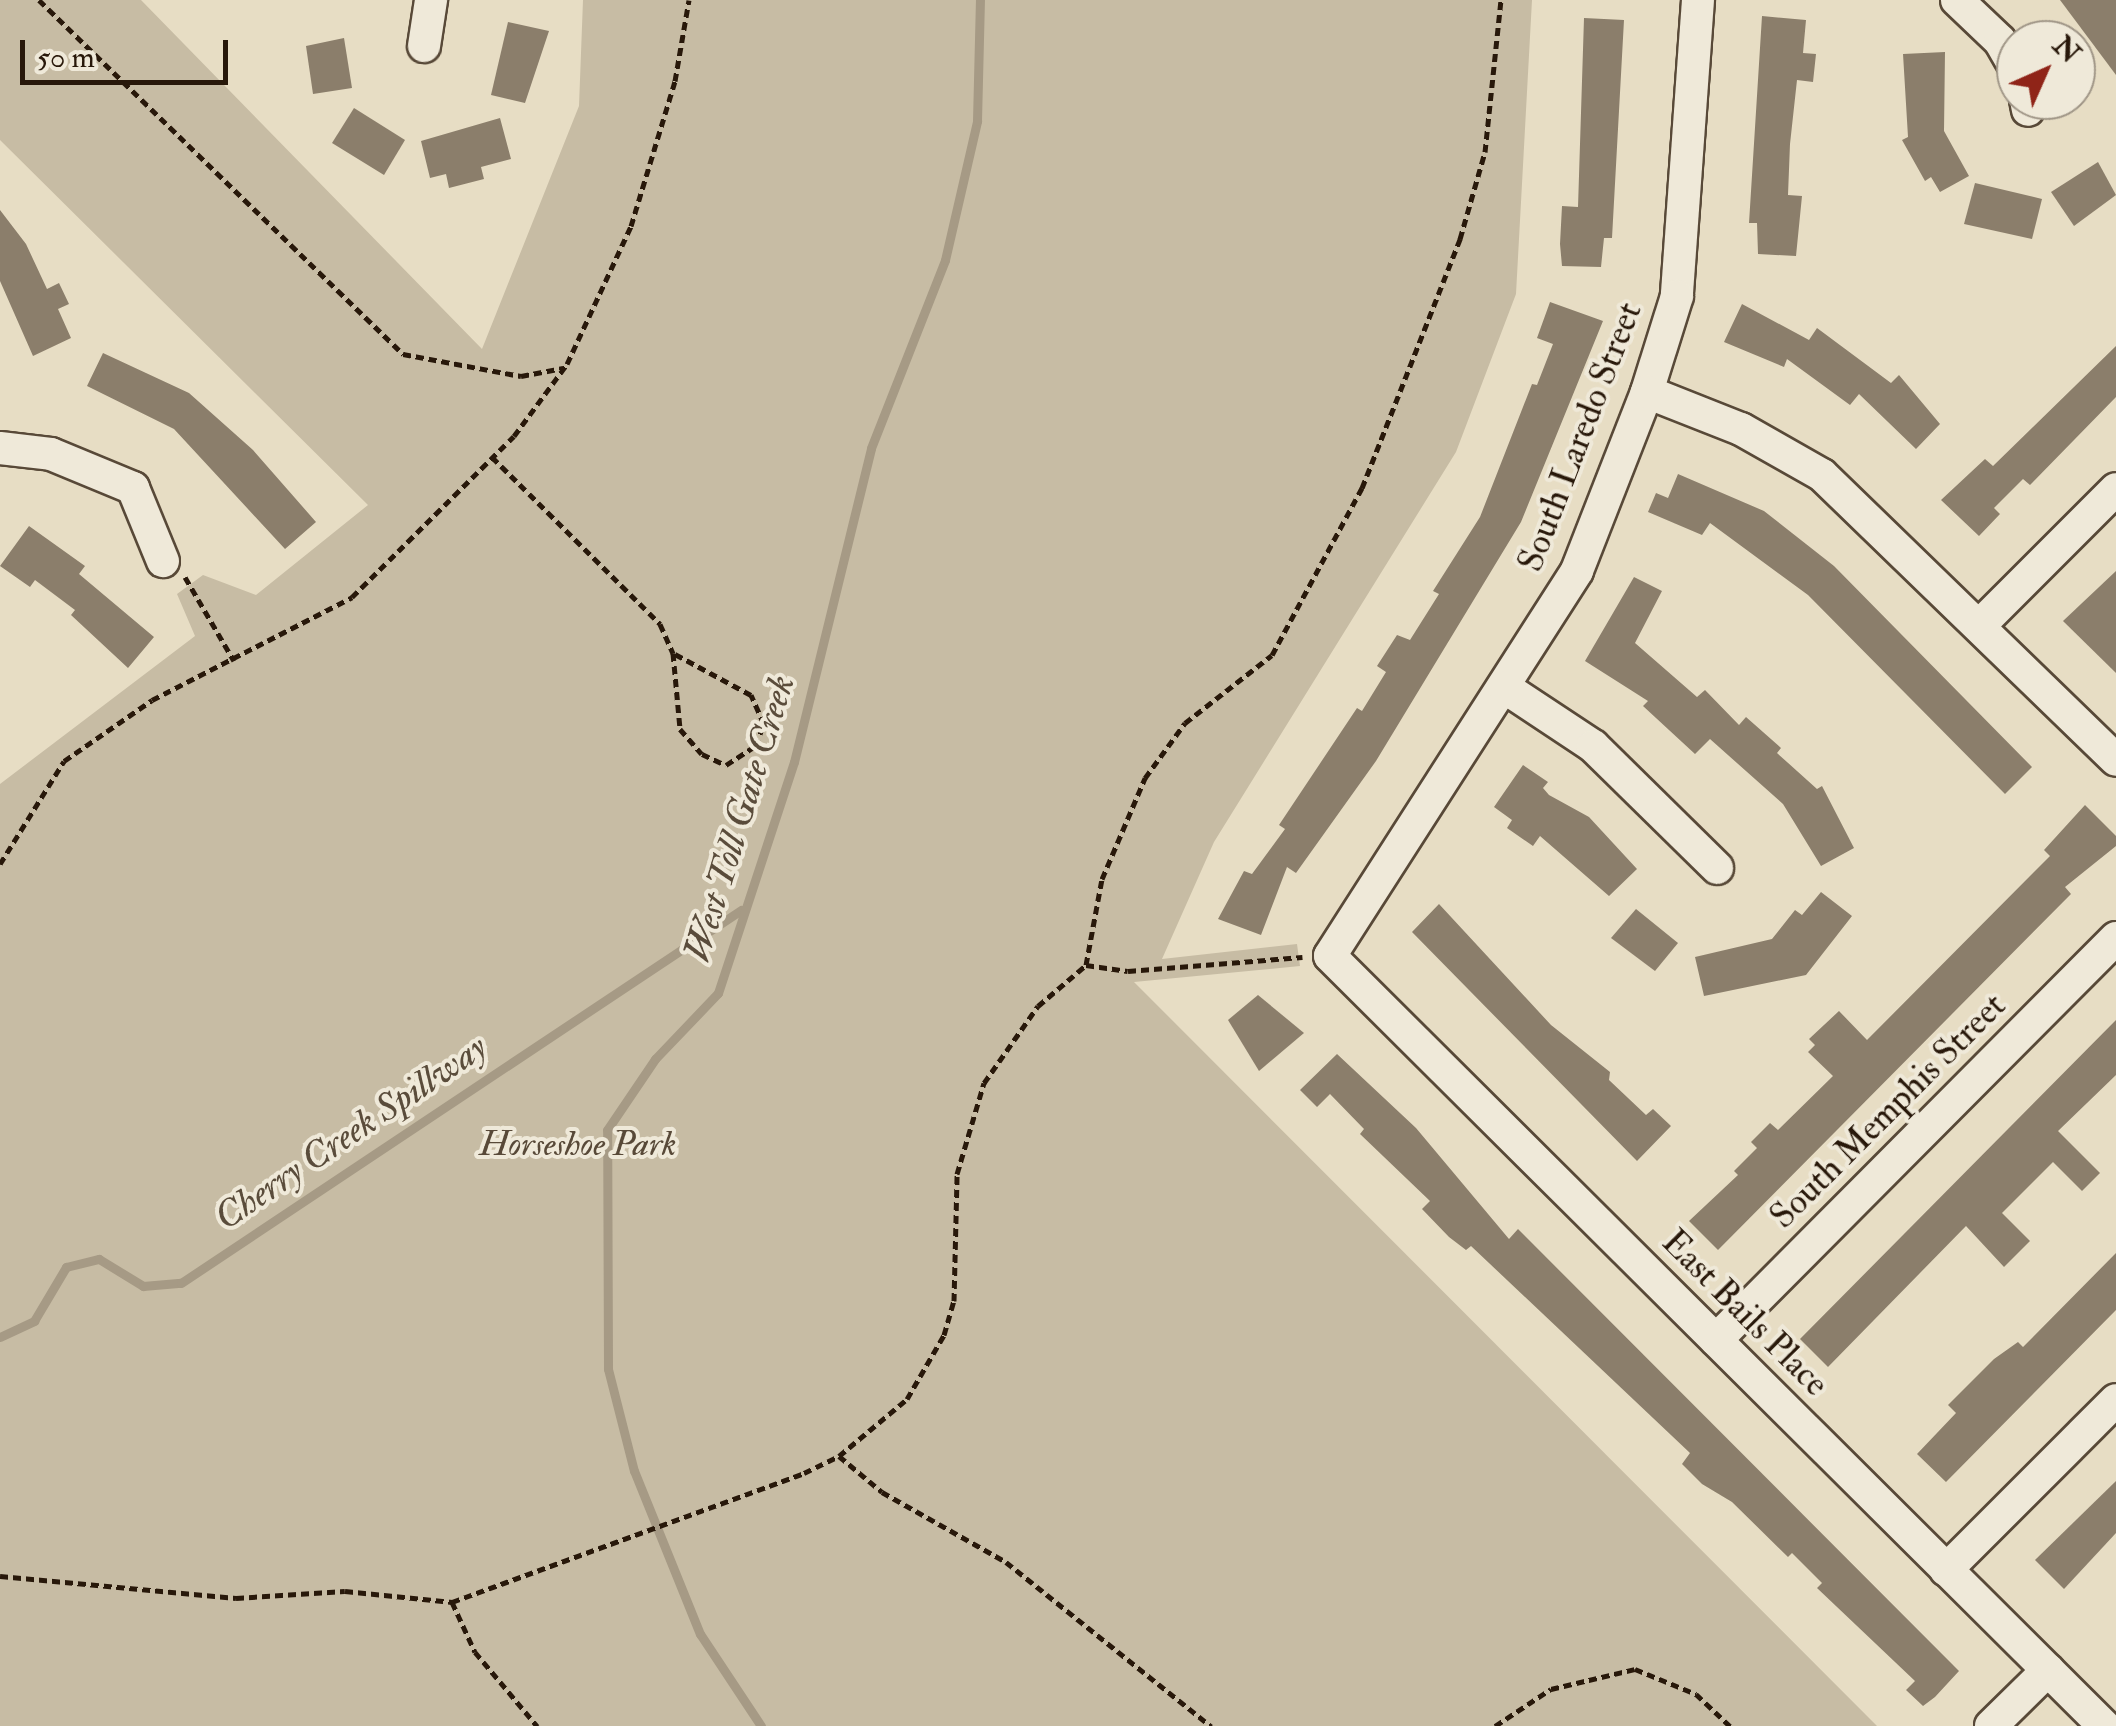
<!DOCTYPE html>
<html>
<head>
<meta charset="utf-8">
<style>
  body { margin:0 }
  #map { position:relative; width:2116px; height:1726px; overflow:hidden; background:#e7ddc4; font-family:"IM FELL Double Pica",serif }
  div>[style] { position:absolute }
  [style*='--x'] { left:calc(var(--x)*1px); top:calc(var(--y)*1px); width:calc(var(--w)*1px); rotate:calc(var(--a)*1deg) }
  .green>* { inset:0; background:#c7bca4 }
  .stream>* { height:9px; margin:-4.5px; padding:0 4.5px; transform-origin:4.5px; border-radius:4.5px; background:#a69a85 }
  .building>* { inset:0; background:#8b7e6b }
  .path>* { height:5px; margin-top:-2.5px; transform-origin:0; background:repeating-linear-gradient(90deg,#28180a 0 8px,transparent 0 13px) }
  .roads { filter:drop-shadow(2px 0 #584938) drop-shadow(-2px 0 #584938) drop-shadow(0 2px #584938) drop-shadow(0 -2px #584938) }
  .street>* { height:32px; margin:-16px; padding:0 16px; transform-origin:16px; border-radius:16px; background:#efe9d9 }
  span { translate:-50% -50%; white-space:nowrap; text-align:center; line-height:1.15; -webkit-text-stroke:8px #efe9d9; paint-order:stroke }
  .street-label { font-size:35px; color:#28180a }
  .park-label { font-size:35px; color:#584938; font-style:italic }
  .water-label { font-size:38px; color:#5a4c3b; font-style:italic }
  .north { position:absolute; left:1996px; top:20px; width:100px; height:100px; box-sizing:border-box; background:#efe9d9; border:2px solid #9f9586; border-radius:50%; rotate:45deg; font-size:28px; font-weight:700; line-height:40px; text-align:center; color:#28180a }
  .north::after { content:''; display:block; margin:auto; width:35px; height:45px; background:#8f2418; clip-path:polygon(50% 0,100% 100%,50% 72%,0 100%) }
  .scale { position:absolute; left:20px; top:40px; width:208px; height:45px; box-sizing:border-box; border:5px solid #28180a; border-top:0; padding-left:12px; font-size:30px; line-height:35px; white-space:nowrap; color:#28180a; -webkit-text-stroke:8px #efe9d9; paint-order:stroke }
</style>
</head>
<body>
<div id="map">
  <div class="green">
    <i style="clip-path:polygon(0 0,141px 0,482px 349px,579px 106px,583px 0,1532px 0,1516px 294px,1456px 452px,1214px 842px,1162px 959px,1297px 944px,1300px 966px,1134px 982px,1877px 1726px,0 1726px,0 784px,195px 636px,177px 594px,203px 575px,256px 595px,368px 505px,0 140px)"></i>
  </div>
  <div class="stream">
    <i style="--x:0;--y:1337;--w:38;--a:-25"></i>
    <i style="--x:34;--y:1321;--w:63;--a:-59.3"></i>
    <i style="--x:66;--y:1267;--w:34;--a:-14"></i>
    <i style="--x:99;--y:1259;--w:52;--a:31.5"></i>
    <i style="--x:143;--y:1286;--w:38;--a:-5"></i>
    <i style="--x:181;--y:1283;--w:673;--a:-33.67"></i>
    <i style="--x:761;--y:1726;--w:110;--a:-123.5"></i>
    <i style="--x:700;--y:1634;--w:176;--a:-112"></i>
    <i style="--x:634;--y:1471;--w:105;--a:-104.3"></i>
    <i style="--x:608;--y:1369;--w:239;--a:-90.2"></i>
    <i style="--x:607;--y:1130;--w:86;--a:-55.9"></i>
    <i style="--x:655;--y:1059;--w:91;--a:-46.3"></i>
    <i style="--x:718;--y:993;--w:243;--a:-71.8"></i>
    <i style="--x:794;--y:762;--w:323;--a:-76.2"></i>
    <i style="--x:871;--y:448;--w:202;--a:-68.5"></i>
    <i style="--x:945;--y:260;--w:143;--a:-77"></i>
    <i style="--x:977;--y:121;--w:121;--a:-88.6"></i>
  </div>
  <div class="building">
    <i style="clip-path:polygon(2060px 0,2116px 0,2116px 75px)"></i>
    <i style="clip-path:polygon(1762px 16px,1806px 20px,1803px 53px,1816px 54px,1813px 82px,1797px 80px,1790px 144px,1788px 195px,1802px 196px,1796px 256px,1758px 254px,1757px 223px,1749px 223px)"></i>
    <i style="clip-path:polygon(1584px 18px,1624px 20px,1612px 238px,1604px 238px,1601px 267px,1562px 266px,1560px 244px,1562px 206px,1578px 207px)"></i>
    <i style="clip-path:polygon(508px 22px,549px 31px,525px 103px,491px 95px)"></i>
    <i style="clip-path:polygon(344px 38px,352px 88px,313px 94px,306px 46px)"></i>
    <i style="clip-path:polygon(1945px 52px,1944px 131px,1969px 176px,1940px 192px,1931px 177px,1925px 181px,1902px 140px,1908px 137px,1903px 54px)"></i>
    <i style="clip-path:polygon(354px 108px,405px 140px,384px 175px,332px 143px)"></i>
    <i style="clip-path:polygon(500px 118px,511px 159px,481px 167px,484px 179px,449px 188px,446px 174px,430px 178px,421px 141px)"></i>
    <i style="clip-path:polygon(2098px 162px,2116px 195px,2074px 226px,2051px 192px)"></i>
    <i style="clip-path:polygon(1975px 183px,2042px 199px,2032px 239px,1964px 224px)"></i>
    <i style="clip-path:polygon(0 210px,26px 244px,47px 289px,59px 283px,69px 304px,58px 309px,71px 338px,33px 356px,0 281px)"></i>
    <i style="clip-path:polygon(1550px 302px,1603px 321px,1521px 522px,1376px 761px,1296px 873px,1287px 867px,1261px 935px,1218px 919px,1244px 871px,1252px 874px,1285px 829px,1279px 825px,1357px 708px,1362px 711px,1386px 672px,1377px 666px,1397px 635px,1410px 640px,1439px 594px,1433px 591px,1480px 517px,1532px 384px,1537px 385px,1553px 344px,1537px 338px)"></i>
    <i style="clip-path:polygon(1742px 304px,1809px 340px,1817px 328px,1891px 383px,1899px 375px,1940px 424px,1916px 449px,1859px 394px,1850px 405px,1787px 359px,1784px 367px,1724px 342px)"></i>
    <i style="clip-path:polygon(2116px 346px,2116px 397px,2030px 485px,2023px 479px,1994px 508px,2000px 514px,1979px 536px,1941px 500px,1985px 459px,1993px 466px)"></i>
    <i style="clip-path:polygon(103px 353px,189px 393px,253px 450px,316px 522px,285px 549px,174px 429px,87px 386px)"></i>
    <i style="clip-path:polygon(1678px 474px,1764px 511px,1834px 566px,2032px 767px,2005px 794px,1808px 595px,1710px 523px,1702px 535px,1648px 512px,1656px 493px,1668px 498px)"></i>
    <i style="clip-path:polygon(29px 526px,85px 566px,79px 574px,154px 637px,128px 668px,71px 615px,75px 610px,35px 580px,30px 587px,0 566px)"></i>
    <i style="clip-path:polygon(2116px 571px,2116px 673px,2063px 621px)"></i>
    <i style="clip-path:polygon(1634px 577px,1662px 591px,1635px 643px,1697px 697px,1705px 690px,1739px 725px,1746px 717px,1781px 748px,1777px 753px,1817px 789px,1822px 786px,1854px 848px,1821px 866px,1783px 804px,1710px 739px,1695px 754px,1643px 706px,1648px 701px,1585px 661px)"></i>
    <i style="clip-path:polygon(1523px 765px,1548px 782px,1543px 788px,1549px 795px,1589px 817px,1637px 869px,1609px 896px,1540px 836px,1533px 846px,1507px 828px,1512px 820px,1494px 807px)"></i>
    <i style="clip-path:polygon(2085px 805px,2116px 836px,2116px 846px,2065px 887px,2071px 894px,1718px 1250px,1689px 1221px,1738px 1175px,1734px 1171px,1757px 1148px,1751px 1142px,1770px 1123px,1778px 1130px,1833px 1076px,1808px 1052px,1815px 1045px,1809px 1039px,1839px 1011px,1867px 1040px,2050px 856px,2044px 850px)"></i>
    <i style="clip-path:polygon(1821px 892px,1852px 916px,1806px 975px,1704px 996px,1695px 957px,1772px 939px,1795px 910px,1802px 915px)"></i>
    <i style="clip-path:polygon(1439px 904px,1551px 1025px,1610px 1072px,1609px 1080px,1646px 1115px,1653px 1109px,1671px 1126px,1637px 1161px,1412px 932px)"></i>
    <i style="clip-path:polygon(1636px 909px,1678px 943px,1655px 971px,1611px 938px)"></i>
    <i style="clip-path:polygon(1258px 995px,1304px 1033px,1259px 1071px,1228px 1020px)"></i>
    <i style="clip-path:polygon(2116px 1020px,2116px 1075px,2058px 1131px,2100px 1173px,2082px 1191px,2053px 1162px,2002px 1213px,2030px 1241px,2004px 1267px,1966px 1226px,1828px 1367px,1800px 1339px)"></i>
    <i style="clip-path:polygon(1337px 1054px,1416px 1128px,1509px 1239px,1518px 1229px,1959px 1671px,1935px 1697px,1923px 1706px,1906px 1690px,1915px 1681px,1817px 1588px,1822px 1583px,1792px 1553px,1788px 1557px,1732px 1502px,1702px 1484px,1682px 1464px,1690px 1453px,1471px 1246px,1466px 1250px,1449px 1237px,1422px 1209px,1430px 1201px,1360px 1134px,1364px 1129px,1330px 1094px,1317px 1107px,1300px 1090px)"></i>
    <i style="clip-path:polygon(2116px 1253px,2116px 1310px,1946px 1482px,1917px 1454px,1956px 1413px,1948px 1405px,1994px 1359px,2018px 1342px,2023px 1347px)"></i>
    <i style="clip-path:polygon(2116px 1481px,2116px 1533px,2064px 1589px,2035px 1560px)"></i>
  </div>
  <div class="path">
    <i style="--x:39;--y:0;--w:508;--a:44.2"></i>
    <i style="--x:403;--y:354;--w:120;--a:10.6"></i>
    <i style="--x:521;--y:376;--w:43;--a:-10.8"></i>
    <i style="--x:492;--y:457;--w:237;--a:44.8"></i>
    <i style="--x:660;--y:624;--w:32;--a:66"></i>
    <i style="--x:673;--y:653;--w:76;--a:84.7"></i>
    <i style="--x:680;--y:729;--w:33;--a:49"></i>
    <i style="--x:702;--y:754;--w:26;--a:25"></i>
    <i style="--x:726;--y:765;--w:35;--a:-33"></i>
    <i style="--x:755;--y:746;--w:24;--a:-68"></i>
    <i style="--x:764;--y:724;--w:32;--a:-114"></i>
    <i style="--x:751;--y:695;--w:89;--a:-151.7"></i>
    <i style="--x:185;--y:577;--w:97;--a:59.7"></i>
    <i style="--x:0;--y:864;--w:121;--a:-58.1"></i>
    <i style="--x:64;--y:761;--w:107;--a:-34.7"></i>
    <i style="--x:152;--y:700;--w:225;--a:-27.2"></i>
    <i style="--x:352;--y:597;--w:228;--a:-44.8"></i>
    <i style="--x:514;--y:436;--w:89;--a:-53.6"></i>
    <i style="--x:567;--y:364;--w:152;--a:-65.1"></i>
    <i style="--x:631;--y:226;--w:152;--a:-73.1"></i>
    <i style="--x:675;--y:81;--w:82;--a:-80.2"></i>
    <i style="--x:1086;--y:965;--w:42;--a:8.1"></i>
    <i style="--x:1128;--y:971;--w:175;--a:-4.6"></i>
    <i style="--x:839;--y:1456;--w:56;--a:39.9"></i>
    <i style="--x:882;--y:1492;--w:142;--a:29.4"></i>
    <i style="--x:1006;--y:1562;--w:263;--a:38.7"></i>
    <i style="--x:0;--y:1576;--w:237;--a:5.3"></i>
    <i style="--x:236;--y:1598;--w:109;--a:-3.7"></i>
    <i style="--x:345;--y:1591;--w:108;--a:5.9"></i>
    <i style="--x:452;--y:1602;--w:375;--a:-20.1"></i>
    <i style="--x:804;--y:1473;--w:39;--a:-26"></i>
    <i style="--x:839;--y:1456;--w:89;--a:-40"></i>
    <i style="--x:907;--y:1399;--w:74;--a:-60"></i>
    <i style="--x:944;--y:1335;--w:35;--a:-74"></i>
    <i style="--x:954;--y:1301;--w:127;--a:-88.6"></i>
    <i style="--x:957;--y:1174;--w:95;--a:-73.5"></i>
    <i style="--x:984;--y:1083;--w:94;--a:-55"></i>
    <i style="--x:1038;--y:1006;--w:63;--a:-40.5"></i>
    <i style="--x:1086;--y:965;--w:87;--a:-79.5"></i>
    <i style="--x:1102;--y:879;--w:110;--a:-66.9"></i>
    <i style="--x:1145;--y:778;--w:68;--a:-54"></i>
    <i style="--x:1185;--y:723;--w:110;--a:-38"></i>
    <i style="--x:1272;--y:655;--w:190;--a:-61.7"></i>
    <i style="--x:1362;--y:488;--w:268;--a:-68.5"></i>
    <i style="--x:1460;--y:239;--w:91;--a:-74"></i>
    <i style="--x:1485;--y:152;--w:153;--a:-84"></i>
    <i style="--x:452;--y:1602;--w:55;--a:65.3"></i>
    <i style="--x:475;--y:1652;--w:97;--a:50"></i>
    <i style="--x:1495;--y:1726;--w:67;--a:-33.5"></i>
    <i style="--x:1551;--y:1689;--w:86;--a:-13.4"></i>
    <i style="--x:1635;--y:1669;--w:66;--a:22.3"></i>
    <i style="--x:1696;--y:1694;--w:47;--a:43.3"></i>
  </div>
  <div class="roads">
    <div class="street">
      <i style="--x:1698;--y:0;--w:297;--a:94.1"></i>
      <i style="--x:1677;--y:296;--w:101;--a:107.4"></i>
      <i style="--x:1647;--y:392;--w:192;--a:111.4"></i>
      <i style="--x:1577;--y:571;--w:457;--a:122.7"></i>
      <i style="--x:1330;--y:956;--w:1092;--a:44.85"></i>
      <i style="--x:1957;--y:0;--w:59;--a:43.6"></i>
      <i style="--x:2000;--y:41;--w:32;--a:60"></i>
      <i style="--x:424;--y:46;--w:47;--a:-81.3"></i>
      <i style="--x:2026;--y:100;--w:10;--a:79"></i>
      <i style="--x:1647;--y:392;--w:101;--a:21.5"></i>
      <i style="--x:1741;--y:429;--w:93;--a:29.6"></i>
      <i style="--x:1822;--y:475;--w:409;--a:44.1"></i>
      <i style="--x:0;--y:448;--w:51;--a:6.7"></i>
      <i style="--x:51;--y:454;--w:89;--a:22.5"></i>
      <i style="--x:133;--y:488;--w:79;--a:67.7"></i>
      <i style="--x:1980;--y:625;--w:192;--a:-45"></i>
      <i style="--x:1504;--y:687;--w:107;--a:33.5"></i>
      <i style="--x:1593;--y:746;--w:174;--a:44.5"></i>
      <i style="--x:1716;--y:1340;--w:567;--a:-45.14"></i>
      <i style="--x:1946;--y:1570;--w:240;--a:-45"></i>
      <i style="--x:1991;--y:1726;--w:80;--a:-44.5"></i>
    </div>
  </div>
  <div class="street-label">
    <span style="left:1580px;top:437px;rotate:-69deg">South Laredo Street</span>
    <span style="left:1888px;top:1111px;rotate:-45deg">South Memphis Street</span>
    <span style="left:1745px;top:1313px;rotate:45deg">East Bails Place</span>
  </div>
  <div class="park-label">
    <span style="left:578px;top:1144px">Horseshoe Park</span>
  </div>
  <div class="water-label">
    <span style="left:740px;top:819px;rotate:-73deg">West Toll Gate Creek</span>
    <span style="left:351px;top:1133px;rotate:-34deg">Cherry Creek Spillway</span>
  </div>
  <div class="north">N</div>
  <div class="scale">50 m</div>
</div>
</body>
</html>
